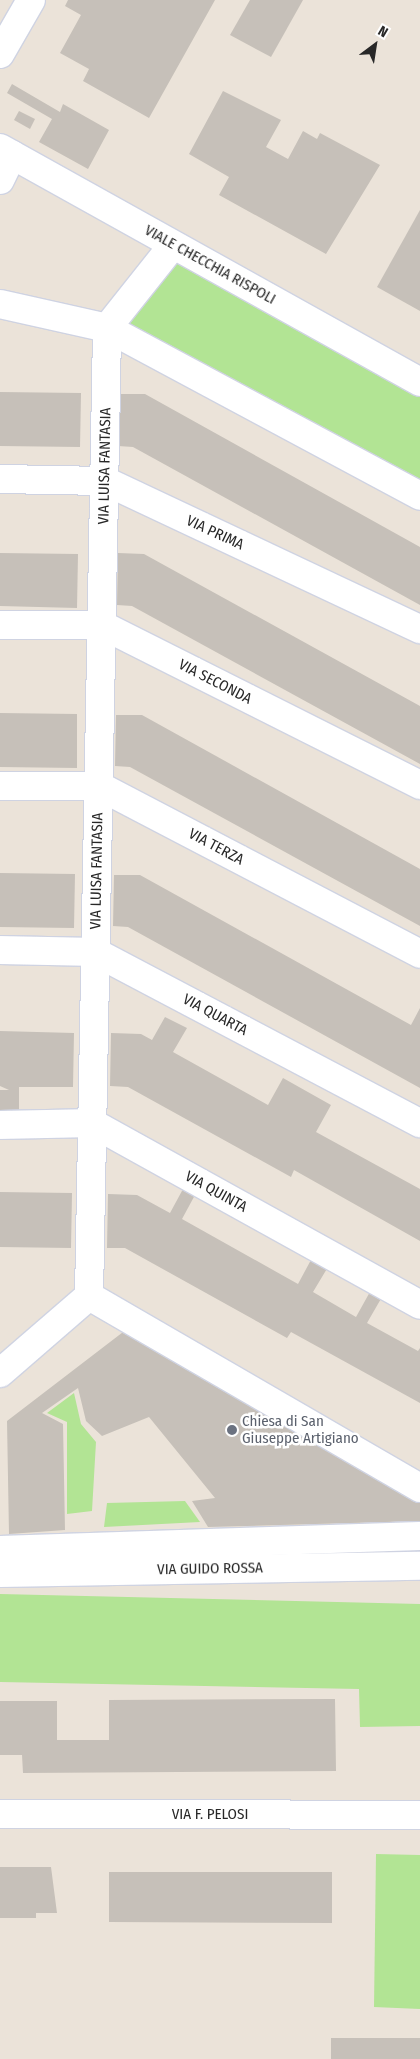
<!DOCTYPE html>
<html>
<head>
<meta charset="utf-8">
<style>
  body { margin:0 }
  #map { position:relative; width:420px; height:2059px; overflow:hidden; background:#ebe3d9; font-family:"Fira Sans Condensed",sans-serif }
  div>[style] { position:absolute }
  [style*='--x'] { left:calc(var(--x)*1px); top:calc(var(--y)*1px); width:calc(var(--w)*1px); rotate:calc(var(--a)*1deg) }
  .green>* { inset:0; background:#b2e494 }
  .building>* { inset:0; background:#c6c0b9 }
  .roads { filter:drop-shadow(1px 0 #cfd3e2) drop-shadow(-1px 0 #cfd3e2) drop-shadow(0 1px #cfd3e2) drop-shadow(0 -1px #cfd3e2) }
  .street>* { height:28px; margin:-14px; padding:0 14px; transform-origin:14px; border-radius:14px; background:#fff }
  .secondary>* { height:28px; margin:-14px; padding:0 14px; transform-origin:14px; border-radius:14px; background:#fff }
  .dots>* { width:14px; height:14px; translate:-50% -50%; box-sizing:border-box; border:2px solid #fff; border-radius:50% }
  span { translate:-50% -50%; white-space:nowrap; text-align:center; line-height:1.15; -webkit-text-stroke:5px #fff; paint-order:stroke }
  .street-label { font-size:15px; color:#282828 }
  .worship-label { font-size:15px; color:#5b616d }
  .left { translate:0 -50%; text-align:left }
  .north { position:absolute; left:350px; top:20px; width:50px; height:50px; -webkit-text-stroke:4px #fff; paint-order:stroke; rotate:31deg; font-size:14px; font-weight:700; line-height:20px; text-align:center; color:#282828 }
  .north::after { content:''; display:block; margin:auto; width:18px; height:22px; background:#282828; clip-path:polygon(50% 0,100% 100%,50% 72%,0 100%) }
</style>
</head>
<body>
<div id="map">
  <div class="green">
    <i style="clip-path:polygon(176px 254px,420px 390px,420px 485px,118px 324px)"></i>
    <i style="clip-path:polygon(74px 1393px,81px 1424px,96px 1442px,92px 1511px,67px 1514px,67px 1422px,47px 1413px)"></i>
    <i style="clip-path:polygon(185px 1501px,200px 1522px,104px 1527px,107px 1503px)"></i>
    <i style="clip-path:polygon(0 1594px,420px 1604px,420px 1726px,360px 1727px,359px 1689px,0 1682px)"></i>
    <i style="clip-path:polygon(376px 1854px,420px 1855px,420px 2009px,374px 2007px)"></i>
  </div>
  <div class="building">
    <i style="clip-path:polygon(68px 0,215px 0,149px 118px,83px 81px,89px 69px,60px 53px,81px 15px,65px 6px)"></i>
    <i style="clip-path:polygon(250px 0,303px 0,271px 57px,230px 35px)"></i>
    <i style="clip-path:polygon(12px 84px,60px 112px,63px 104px,109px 130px,88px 169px,39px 142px,52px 119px,7px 93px)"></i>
    <i style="clip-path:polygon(223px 91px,281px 120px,266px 147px,288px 159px,303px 131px,317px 139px,320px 133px,380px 165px,326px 254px,219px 195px,229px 177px,189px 154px)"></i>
    <i style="clip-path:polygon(19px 111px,35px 119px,30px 129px,14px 120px)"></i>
    <i style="clip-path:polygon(420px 210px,420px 311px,377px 287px)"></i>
    <i style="clip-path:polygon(0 392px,81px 393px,80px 447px,0 446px)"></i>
    <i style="clip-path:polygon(119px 394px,145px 394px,420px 547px,420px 605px,133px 447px,118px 446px)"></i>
    <i style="clip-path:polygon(0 553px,78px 554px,77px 608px,0 606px)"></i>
    <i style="clip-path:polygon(118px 553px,144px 554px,420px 706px,420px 764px,132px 606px,117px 605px)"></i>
    <i style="clip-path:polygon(0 713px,77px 714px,77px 768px,0 767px)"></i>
    <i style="clip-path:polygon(116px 715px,142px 715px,420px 869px,420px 926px,130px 767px,115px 766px)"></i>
    <i style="clip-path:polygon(0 873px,75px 874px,74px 928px,0 927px)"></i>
    <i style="clip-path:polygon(114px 875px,140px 875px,411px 1025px,420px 1008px,420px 1088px,128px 927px,113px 926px)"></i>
    <i style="clip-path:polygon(165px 1017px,187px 1028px,173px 1052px,268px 1105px,283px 1078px,331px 1105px,316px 1132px,420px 1189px,420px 1241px,294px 1170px,291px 1177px,128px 1087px,110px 1086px,111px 1033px,141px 1034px,152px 1040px)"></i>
    <i style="clip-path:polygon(0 1031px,74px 1033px,73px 1087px,19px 1087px,19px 1110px,0 1110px,0 1090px,9px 1090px,0 1086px)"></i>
    <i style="clip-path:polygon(183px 1189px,195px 1195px,182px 1219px,298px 1284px,312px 1258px,328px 1267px,313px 1292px,356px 1317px,371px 1290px,382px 1297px,367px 1323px,418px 1351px,420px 1348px,420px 1403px,291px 1332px,287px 1338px,125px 1248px,107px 1248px,108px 1194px,137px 1195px,170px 1213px)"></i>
    <i style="clip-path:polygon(0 1192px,72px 1193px,71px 1248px,0 1247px)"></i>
    <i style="clip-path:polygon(127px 1329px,420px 1497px,420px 1521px,208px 1527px,192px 1501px,215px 1498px,149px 1417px,102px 1436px,86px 1421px,78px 1388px,42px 1413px,63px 1424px,65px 1530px,9px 1534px,7px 1421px)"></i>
    <i style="clip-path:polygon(335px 1699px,336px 1771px,23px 1773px,22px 1755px,0 1755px,0 1701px,57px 1701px,57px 1740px,109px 1740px,109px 1700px)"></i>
    <i style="clip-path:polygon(0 1867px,51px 1867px,57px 1913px,36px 1913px,36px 1918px,0 1918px)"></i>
    <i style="clip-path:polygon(109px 1872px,332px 1872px,332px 1923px,109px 1922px)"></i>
    <i style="clip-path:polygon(331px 2038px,420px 2038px,420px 2059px,331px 2059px)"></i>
  </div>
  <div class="roads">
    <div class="street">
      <i style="--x:0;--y:54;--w:62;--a:-60.1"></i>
      <i style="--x:0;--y:180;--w:28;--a:-64"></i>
      <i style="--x:0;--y:304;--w:110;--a:12.6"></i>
      <i style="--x:107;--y:328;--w:106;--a:-51.5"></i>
      <i style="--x:0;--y:479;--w:105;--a:1.1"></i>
      <i style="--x:105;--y:481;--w:348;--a:25.2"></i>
      <i style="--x:0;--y:625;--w:102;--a:0"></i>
      <i style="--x:102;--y:625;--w:356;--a:26.7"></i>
      <i style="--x:0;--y:786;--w:99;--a:0"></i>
      <i style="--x:99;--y:786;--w:362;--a:27.6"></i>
      <i style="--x:0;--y:950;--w:95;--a:1.2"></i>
      <i style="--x:95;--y:952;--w:367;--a:27.8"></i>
      <i style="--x:0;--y:1125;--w:92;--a:-1.2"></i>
      <i style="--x:92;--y:1123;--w:375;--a:29"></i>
      <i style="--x:89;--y:1296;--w:383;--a:30.1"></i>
      <i style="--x:0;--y:1373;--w:118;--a:-40.9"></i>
      <i style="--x:89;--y:1296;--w:968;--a:-88.93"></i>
      <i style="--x:107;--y:328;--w:355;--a:28.2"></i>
      <i style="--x:0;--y:1550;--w:420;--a:-1.9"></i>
      <i style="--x:0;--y:1573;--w:420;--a:-1"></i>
      <i style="--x:0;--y:1814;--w:420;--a:0.1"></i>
    </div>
    <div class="secondary">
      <i style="--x:0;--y:148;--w:481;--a:29.1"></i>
    </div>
  </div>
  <div class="dots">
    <i style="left:232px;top:1430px;background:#6b7280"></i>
  </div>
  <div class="street-label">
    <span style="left:210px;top:265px;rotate:29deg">VIALE CHECCHIA RISPOLI</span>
    <span style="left:105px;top:466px;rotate:-89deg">VIA LUISA FANTASIA</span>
    <span style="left:215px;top:533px;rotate:25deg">VIA PRIMA</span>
    <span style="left:215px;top:682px;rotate:27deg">VIA SECONDA</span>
    <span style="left:216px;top:847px;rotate:28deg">VIA TERZA</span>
    <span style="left:97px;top:871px;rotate:-89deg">VIA LUISA FANTASIA</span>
    <span style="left:215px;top:1015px;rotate:28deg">VIA QUARTA</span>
    <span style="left:216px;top:1192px;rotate:29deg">VIA QUINTA</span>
    <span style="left:210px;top:1569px;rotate:-1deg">VIA GUIDO ROSSA</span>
    <span style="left:210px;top:1815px">VIA F. PELOSI</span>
  </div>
  <div class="worship-label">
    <span class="left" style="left:242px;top:1430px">Chiesa di San<br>Giuseppe Artigiano</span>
  </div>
  <div class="north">N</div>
</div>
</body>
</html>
